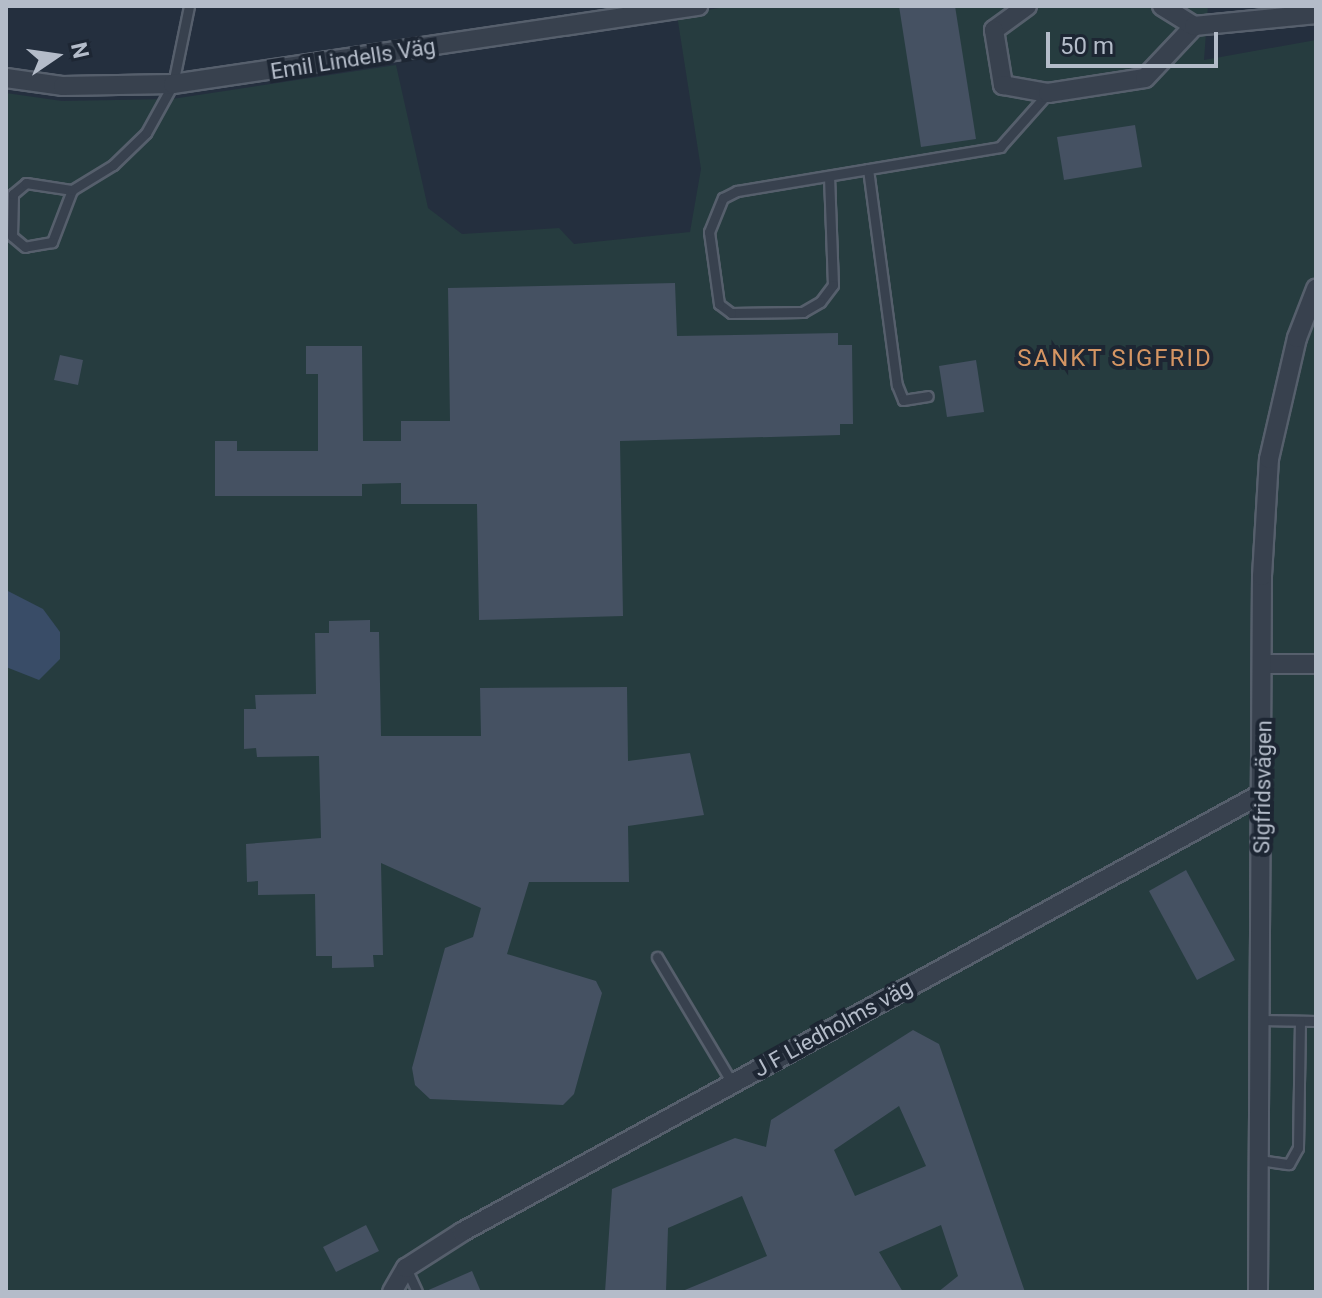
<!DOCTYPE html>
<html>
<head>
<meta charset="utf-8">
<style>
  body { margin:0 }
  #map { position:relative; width:1322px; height:1298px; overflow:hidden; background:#242f3e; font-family:Roboto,sans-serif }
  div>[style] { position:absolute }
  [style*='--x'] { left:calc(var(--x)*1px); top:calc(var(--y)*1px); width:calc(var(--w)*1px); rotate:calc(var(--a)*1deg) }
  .green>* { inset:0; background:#263c3f }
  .water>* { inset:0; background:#394c67 }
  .building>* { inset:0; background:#455162 }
  .roads { filter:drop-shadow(2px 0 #565f6c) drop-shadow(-2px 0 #565f6c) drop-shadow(0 2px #565f6c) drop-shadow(0 -2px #565f6c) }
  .lane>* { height:9px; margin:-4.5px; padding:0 4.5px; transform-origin:4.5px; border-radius:4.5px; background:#38414e }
  .street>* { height:18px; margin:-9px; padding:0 9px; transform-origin:9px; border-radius:9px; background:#38414e }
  span { translate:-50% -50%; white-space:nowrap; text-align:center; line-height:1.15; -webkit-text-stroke:8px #1d2633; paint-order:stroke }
  .street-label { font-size:22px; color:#b4bcc9 }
  .neighbourhood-label { font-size:24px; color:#d59563; letter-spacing:2px }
  .frame { position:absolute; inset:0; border:8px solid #b4bcc9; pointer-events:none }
  .north { position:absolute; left:16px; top:16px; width:80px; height:80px; -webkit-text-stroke:6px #1d2633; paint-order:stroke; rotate:77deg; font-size:22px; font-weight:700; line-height:32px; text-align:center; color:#b4bcc9 }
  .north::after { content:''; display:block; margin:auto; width:28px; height:36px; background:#b4bcc9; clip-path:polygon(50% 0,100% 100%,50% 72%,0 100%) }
  .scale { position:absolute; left:1046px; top:32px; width:172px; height:36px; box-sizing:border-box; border:4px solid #b4bcc9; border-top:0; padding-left:10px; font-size:24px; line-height:28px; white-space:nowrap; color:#b4bcc9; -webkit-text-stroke:6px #1d2633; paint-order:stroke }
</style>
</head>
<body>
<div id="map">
  <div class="green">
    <i style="clip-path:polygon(731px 6px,1208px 6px,1204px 60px,1316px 40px,1316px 1292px,6px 1292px,6px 93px,62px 101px,172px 99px,396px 65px,428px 208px,462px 234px,559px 228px,574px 244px,690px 232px,701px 169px,677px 15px)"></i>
  </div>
  <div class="water">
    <i style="clip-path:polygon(6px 590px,43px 609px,60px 632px,60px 659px,39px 680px,6px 667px)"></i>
  </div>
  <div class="building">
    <i style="clip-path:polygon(899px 6px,955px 6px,976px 139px,921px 147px)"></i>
    <i style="clip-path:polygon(1135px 125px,1142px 167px,1064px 180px,1057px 137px)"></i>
    <i style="clip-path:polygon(675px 283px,677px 336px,838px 333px,838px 345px,852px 345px,853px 424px,840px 424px,840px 435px,620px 441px,623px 616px,479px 620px,477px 504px,401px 504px,401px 483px,362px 484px,362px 496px,215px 496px,215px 441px,237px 441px,237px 451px,318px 451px,318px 374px,306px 374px,306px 346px,362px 346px,363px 441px,401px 441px,401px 421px,450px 421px,448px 288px)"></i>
    <i style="clip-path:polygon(60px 355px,83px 360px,78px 385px,54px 380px)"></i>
    <i style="clip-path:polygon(976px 360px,984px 412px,947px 417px,939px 366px)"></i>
    <i style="clip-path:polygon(370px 620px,370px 632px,379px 632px,381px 736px,481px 736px,480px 688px,627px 687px,628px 761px,690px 753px,704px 815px,628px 826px,629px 882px,529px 882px,507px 954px,596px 981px,602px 993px,574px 1094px,563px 1105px,430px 1099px,415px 1085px,412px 1068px,445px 948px,473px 937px,481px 908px,381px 863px,383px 955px,373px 955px,374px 967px,332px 968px,332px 956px,316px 956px,315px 894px,258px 895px,258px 881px,247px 882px,246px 844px,321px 838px,319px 756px,257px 757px,256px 748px,244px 749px,244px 709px,256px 709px,255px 695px,316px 694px,315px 633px,329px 633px,329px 621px)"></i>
    <i style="clip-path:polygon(1186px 870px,1235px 960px,1197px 980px,1149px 891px)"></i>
    <i style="clip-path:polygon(evenodd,913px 1030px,939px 1044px,1025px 1292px,938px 1292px,958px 1276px,941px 1225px,879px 1252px,903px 1292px,680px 1292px,767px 1256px,742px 1196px,668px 1228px,666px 1292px,605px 1292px,612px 1189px,735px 1138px,766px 1147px,771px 1120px,913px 1030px,899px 1106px,926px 1166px,855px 1196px,834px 1150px,899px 1106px)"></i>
    <i style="clip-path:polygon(366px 1225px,379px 1251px,336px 1272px,323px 1247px)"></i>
    <i style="clip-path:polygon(472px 1271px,481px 1292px,424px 1292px)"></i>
  </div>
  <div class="roads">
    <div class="lane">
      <i style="--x:868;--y:169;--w:218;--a:82.4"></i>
      <i style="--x:897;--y:385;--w:16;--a:68"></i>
      <i style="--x:903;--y:400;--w:25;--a:-9"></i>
      <i style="--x:829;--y:176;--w:109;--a:87.9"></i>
      <i style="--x:833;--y:285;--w:21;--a:127"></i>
      <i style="--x:820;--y:302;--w:20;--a:150"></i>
      <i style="--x:803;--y:312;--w:72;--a:179.2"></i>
      <i style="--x:731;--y:313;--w:15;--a:-143"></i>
      <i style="--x:719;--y:304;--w:73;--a:-97.9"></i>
      <i style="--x:709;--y:232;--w:37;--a:-68"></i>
      <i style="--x:723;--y:198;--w:16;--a:-27"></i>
      <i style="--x:737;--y:191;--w:267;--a:-9.5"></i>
      <i style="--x:1000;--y:147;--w:72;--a:-48.4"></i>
      <i style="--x:72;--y:190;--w:56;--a:111"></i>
      <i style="--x:52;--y:242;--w:27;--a:170"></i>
      <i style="--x:25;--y:247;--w:17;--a:-140"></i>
      <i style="--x:12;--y:236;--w:42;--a:-88.6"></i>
      <i style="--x:13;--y:194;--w:17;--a:-40"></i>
      <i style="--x:26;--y:183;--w:47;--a:8.7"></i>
      <i style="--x:72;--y:190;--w:48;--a:-31.4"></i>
      <i style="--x:113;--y:165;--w:46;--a:-44.1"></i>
      <i style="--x:146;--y:133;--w:56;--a:-61.1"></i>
      <i style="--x:173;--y:84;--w:80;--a:-78.4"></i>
      <i style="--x:657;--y:957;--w:147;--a:59.2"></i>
      <i style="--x:1261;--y:1020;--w:55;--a:1"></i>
      <i style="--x:1259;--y:1160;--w:30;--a:8"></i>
      <i style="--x:1289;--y:1164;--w:18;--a:-61"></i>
      <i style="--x:1298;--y:1148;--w:127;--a:-89.1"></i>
      <i style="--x:406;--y:1268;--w:26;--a:65"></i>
    </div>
    <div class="street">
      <i style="--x:1027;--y:6;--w:41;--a:144"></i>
      <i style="--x:994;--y:30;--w:56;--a:80.7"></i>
      <i style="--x:1003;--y:85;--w:46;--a:10.1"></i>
      <i style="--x:1048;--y:93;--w:98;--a:-8.8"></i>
      <i style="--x:1145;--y:78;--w:71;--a:-46.7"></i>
      <i style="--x:1162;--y:6;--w:38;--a:32"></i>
      <i style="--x:1194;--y:26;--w:123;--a:-5.6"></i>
      <i style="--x:6;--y:78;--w:58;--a:8"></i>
      <i style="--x:63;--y:86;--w:110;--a:-1"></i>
      <i style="--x:173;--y:84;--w:531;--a:-8.45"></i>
      <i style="--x:1265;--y:664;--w:51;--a:0"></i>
      <i style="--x:392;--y:1292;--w:28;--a:-60"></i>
      <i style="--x:406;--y:1268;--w:67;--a:-32.7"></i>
      <i style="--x:462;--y:1232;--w:913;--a:-28.73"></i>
      <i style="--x:1258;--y:1292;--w:716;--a:-89.68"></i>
      <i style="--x:1262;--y:576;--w:117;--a:-86.6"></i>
      <i style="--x:1269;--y:459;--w:124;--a:-77"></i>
      <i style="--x:1297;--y:338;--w:53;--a:-68.8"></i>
    </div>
  </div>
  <div class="street-label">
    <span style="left:353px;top:59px;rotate:-9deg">Emil Lindells Väg</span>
    <span style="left:1263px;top:787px;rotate:-89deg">Sigfridsvägen</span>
    <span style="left:833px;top:1028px;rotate:-29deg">J F Liedholms väg</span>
  </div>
  <div class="neighbourhood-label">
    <span style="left:1115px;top:359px">SANKT SIGFRID</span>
  </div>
  <div class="frame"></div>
  <div class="north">N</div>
  <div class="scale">50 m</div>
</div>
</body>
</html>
